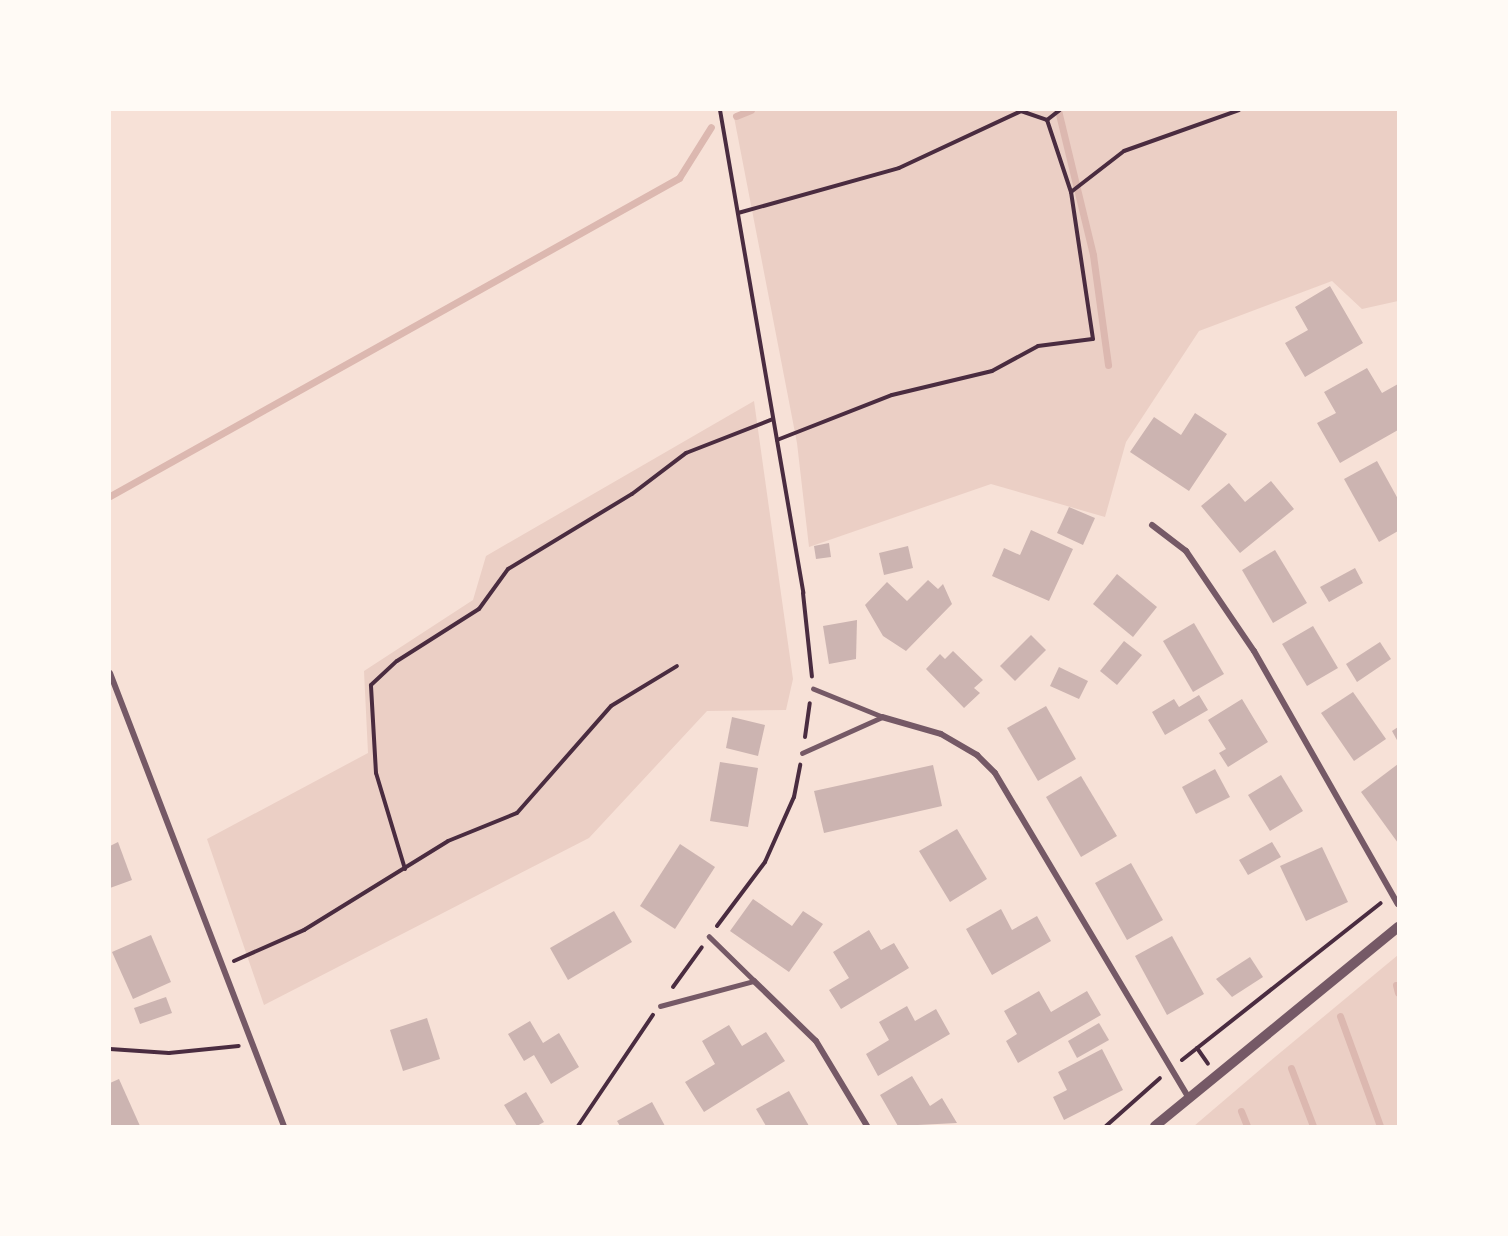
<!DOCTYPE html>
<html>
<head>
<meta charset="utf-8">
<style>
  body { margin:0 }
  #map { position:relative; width:1508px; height:1236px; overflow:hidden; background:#f7e1d7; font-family:Mulish,sans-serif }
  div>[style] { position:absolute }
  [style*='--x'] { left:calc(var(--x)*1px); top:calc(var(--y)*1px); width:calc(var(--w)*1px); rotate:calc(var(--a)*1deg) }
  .green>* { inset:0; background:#ebcfc5 }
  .stream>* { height:7px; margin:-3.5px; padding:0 3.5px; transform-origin:3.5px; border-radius:3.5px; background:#dcb8b0 }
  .building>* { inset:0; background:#ccb4b1 }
  .path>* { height:4px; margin:-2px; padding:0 2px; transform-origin:2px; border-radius:2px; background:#4a2c40 }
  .service>* { height:4.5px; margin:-2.25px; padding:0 2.25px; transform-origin:2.25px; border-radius:2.25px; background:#755966 }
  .minor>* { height:6px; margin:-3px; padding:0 3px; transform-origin:3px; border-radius:3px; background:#755966 }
  .tertiary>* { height:10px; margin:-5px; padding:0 5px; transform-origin:5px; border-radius:5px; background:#755966 }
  span { translate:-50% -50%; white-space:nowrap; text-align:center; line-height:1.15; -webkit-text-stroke:5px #fffaf5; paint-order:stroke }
  .frame { position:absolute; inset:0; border:111px solid #fffaf5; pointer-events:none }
</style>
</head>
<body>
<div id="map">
  <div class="green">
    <i style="clip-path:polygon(756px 110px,1398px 110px,1398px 301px,1362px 309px,1332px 281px,1199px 331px,1126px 442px,1105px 517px,991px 484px,809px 547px,797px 443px,734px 117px)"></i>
    <i style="clip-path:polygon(754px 401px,793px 679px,786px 710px,707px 711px,589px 838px,264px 1005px,207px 839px,368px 753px,364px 671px,473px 600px,486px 556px)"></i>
    <i style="clip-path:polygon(1398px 955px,1398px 1126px,1194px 1126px,1275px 1057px)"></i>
  </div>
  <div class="stream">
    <i style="--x:1058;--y:110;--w:149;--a:76.4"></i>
    <i style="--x:1093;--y:255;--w:111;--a:82.2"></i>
    <i style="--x:736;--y:116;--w:16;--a:-22"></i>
    <i style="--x:110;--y:496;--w:652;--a:-29.2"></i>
    <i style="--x:679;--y:178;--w:60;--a:-57.9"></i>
    <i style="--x:1396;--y:985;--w:8;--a:76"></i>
    <i style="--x:1340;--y:1016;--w:117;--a:70"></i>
    <i style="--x:1291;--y:1068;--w:62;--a:69.2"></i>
    <i style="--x:1241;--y:1111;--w:16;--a:68"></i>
  </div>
  <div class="building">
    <i style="clip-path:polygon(1330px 286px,1363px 343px,1305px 377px,1285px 343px,1308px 330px,1295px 307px)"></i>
    <i style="clip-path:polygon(1367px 368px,1382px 393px,1398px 384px,1398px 430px,1340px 463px,1317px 423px,1336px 413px,1324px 392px)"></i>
    <i style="clip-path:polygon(1195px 413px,1227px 434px,1189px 491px,1130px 452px,1154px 417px,1181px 435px)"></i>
    <i style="clip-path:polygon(1377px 461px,1398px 499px,1398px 531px,1379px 542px,1344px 479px)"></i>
    <i style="clip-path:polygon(1271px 481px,1294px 509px,1240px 553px,1201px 506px,1229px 483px,1245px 502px)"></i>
    <i style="clip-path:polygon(1069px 507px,1095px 518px,1083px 545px,1057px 533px)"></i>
    <i style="clip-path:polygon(1031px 530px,1073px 549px,1049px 601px,992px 576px,1004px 548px,1020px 555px)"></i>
    <i style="clip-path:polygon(829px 543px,831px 557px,816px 559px,814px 546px)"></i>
    <i style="clip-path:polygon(908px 546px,913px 568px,884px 575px,879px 553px)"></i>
    <i style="clip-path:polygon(1275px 550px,1307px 603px,1273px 623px,1242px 570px)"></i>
    <i style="clip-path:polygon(1355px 568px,1363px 583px,1329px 602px,1320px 587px)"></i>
    <i style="clip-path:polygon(1117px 574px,1157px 607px,1133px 637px,1093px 604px)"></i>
    <i style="clip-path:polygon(928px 580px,938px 589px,943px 584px,952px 604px,906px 651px,883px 636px,865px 605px,887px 582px,907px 601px)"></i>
    <i style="clip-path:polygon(857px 620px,856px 659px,829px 664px,823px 626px)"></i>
    <i style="clip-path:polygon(1194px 623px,1224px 674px,1193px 692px,1163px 641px)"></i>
    <i style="clip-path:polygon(1313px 626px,1338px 668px,1307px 686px,1282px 644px)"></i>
    <i style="clip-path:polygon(1031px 635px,1046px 650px,1015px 681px,1000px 666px)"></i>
    <i style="clip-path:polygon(1124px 641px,1142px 655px,1117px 685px,1100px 671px)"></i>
    <i style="clip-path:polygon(1380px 642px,1391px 659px,1357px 682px,1346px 664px)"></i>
    <i style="clip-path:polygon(953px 651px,983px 680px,974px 688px,980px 693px,964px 708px,926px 669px,940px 654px,945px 659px)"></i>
    <i style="clip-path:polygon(1059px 667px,1088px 681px,1079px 699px,1050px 686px)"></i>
    <i style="clip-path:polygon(1353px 692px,1386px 739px,1354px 761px,1321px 713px)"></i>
    <i style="clip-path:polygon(1199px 695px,1208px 710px,1165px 735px,1152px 712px,1174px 699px,1179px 707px)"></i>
    <i style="clip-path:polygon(1242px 699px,1268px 742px,1228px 767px,1219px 753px,1226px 749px,1208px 720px)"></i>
    <i style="clip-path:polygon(1046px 706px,1076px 759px,1038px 781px,1007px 728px)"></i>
    <i style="clip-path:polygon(732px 717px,765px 725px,758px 756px,726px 748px)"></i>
    <i style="clip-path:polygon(1398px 727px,1398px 742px,1392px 731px)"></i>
    <i style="clip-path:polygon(720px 762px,758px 768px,748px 827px,710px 821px)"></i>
    <i style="clip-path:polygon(1398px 764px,1398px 843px,1361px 792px)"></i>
    <i style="clip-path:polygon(933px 765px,942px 806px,824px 833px,814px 791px)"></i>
    <i style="clip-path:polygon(1215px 769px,1230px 797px,1196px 814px,1182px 787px)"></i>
    <i style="clip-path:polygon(1281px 775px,1303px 811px,1270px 831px,1248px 795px)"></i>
    <i style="clip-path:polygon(1081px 776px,1117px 836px,1081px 857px,1046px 797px)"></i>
    <i style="clip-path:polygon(957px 829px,987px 879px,950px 902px,919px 851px)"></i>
    <i style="clip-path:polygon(118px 842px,132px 880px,110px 888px,110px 846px)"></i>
    <i style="clip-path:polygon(1272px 842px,1281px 857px,1248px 875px,1239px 860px)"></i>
    <i style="clip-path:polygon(680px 844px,715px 867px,675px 929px,640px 906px)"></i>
    <i style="clip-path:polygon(1322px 847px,1348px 902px,1306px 921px,1280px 866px)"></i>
    <i style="clip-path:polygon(1131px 863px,1163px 920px,1127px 940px,1095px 883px)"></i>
    <i style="clip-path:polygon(753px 899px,792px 926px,803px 911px,823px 924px,789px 972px,730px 931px)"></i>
    <i style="clip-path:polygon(1001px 909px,1012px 930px,1037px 916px,1051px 941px,992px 975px,966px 929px)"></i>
    <i style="clip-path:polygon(614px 911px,632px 942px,568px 980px,550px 948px)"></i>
    <i style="clip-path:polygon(869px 930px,881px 950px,894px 943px,909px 968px,841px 1009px,829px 990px,849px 978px,833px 952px)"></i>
    <i style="clip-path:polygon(151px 935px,171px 982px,133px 999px,112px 952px)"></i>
    <i style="clip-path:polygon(1172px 936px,1204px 994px,1167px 1015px,1135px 956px)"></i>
    <i style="clip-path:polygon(1250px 957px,1263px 977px,1232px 997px,1216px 979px)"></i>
    <i style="clip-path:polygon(1039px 991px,1051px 1012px,1087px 991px,1101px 1015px,1018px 1063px,1006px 1041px,1017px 1034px,1004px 1011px)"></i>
    <i style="clip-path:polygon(166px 997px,172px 1013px,140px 1024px,134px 1008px)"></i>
    <i style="clip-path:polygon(907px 1006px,915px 1021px,936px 1009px,950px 1034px,878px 1076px,866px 1054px,889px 1040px,879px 1022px)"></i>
    <i style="clip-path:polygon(427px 1018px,440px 1059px,403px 1071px,390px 1030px)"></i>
    <i style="clip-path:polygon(530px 1021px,543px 1043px,559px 1033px,579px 1067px,551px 1084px,534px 1055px,524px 1061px,508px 1034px)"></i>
    <i style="clip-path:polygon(1099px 1023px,1109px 1040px,1077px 1058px,1068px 1041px)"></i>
    <i style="clip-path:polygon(729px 1025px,742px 1046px,766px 1032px,785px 1061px,704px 1112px,685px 1082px,715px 1064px,702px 1041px)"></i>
    <i style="clip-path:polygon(1102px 1049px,1123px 1090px,1064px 1120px,1053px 1097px,1067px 1090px,1058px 1072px)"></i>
    <i style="clip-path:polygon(912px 1076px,930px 1106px,942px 1098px,957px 1123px,898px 1126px,880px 1095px)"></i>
    <i style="clip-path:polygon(119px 1079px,140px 1126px,110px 1126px,110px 1083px)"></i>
    <i style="clip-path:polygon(789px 1091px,809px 1126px,766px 1126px,756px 1109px)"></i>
    <i style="clip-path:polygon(526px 1092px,544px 1122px,537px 1126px,517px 1126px,504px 1105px)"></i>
    <i style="clip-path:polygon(652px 1102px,665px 1126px,620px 1126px,617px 1121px)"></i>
  </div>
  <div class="path">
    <i style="--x:720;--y:110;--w:490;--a:80.2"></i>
    <i style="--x:803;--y:593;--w:84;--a:83.9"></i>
    <i style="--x:1071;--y:192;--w:67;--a:-37.7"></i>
    <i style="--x:1124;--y:151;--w:122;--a:-19.6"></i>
    <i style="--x:738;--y:213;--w:167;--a:-15.6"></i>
    <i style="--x:899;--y:168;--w:135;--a:-25"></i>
    <i style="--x:1021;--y:111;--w:28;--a:19"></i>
    <i style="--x:1047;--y:120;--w:16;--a:-38"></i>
    <i style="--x:777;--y:440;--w:123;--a:-21.4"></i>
    <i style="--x:892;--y:395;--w:103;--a:-13.5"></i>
    <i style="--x:992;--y:371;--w:52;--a:-28.5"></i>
    <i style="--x:1038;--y:346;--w:55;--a:-7.3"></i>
    <i style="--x:1093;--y:339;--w:149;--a:-98.5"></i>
    <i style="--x:1071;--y:192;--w:76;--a:-108.4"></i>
    <i style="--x:805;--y:737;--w:34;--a:-82"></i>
    <i style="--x:405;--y:869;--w:100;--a:-106.8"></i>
    <i style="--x:376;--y:773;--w:88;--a:-93.3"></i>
    <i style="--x:371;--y:685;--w:35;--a:-43"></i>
    <i style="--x:397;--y:661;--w:97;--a:-32.4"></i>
    <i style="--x:479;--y:609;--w:49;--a:-54.1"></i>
    <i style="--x:508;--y:569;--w:145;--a:-31.2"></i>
    <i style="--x:632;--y:494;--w:68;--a:-37.2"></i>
    <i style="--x:686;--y:453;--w:93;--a:-21.3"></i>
    <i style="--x:717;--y:926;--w:80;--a:-53.1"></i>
    <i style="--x:765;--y:862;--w:71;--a:-66"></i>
    <i style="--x:794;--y:797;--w:33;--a:-79"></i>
    <i style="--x:234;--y:961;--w:77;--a:-23.9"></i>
    <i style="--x:304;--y:930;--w:169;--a:-31.7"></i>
    <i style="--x:448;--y:841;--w:74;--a:-22.1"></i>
    <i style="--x:517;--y:813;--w:142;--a:-48.7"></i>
    <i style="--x:611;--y:706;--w:77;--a:-31.2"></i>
    <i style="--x:673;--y:987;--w:49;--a:-54.1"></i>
    <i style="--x:1197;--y:1048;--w:19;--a:55"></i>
    <i style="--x:110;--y:1049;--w:59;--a:3.9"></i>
    <i style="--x:169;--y:1053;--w:70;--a:-5.7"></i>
    <i style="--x:1182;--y:1060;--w:253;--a:-38.3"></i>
    <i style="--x:578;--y:1126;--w:134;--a:-56"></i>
    <i style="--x:1106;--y:1126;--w:72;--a:-41.6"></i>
  </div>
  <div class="service">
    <i style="--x:802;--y:753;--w:88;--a:-24.2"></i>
    <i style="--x:882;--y:717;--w:74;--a:-157.9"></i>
    <i style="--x:660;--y:1006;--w:97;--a:-14.9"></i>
    <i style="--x:754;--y:981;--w:63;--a:-135.6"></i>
  </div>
  <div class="minor">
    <i style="--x:1152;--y:525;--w:43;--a:37.4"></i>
    <i style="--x:1186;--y:551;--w:121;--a:55.8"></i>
    <i style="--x:1254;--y:651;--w:291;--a:60.4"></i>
    <i style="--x:110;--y:673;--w:485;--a:69"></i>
    <i style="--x:882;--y:717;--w:61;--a:16.1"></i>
    <i style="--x:941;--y:734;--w:42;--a:30.3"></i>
    <i style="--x:977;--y:755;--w:25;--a:45"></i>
    <i style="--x:995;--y:773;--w:377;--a:59.2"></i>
    <i style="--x:754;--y:981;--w:86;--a:44.1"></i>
    <i style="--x:816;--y:1041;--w:99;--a:59"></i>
  </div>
  <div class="tertiary">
    <i style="--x:1155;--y:1126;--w:314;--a:-39.3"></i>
  </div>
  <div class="frame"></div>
</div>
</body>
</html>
